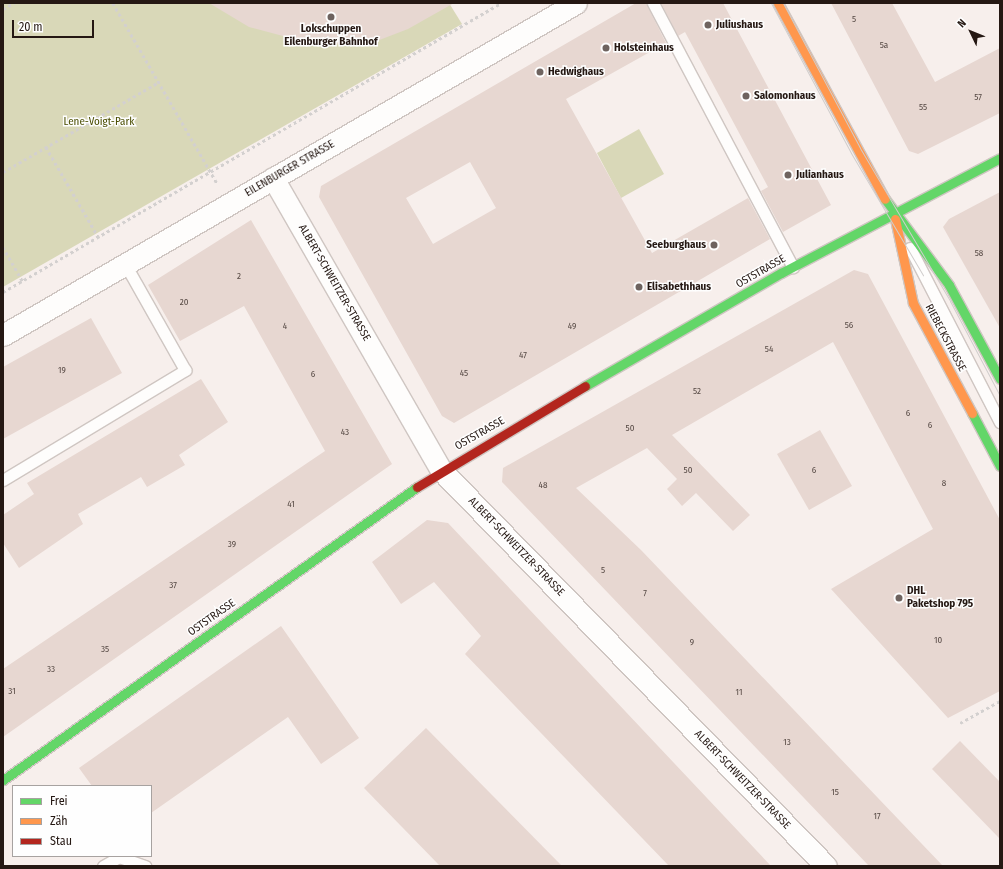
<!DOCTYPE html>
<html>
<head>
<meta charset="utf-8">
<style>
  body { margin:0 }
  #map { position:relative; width:1003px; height:869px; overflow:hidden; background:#f7efec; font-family:"Fira Sans Condensed",sans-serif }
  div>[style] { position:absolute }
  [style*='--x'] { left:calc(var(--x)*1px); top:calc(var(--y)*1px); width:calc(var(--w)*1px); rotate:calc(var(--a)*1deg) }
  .green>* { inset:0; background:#d9d8b8 }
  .building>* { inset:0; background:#e7d7d1 }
  .path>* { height:2.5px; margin-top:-1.25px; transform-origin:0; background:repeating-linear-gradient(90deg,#d3d0cf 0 3px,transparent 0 6px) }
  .roads { filter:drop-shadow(1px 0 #cfc6c2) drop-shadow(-1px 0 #cfc6c2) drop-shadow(0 1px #cfc6c2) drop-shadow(0 -1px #cfc6c2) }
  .lane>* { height:11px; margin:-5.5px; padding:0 5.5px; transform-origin:5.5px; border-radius:5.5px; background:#fefdfc }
  .street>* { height:21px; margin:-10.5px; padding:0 10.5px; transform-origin:10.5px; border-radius:10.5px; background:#fefdfc }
  .fast>* { height:9px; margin:-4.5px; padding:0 4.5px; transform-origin:4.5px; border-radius:4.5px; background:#63d668 }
  .slow>* { height:9px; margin:-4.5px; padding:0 4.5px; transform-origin:4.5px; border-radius:4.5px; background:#ff974d }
  .jam>* { height:9px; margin:-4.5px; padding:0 4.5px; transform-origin:4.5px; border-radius:4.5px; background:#b3261e }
  .tram>* { height:1px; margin:-0.5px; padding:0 0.5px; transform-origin:0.5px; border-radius:0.5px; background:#d0cdcc }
  .dots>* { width:11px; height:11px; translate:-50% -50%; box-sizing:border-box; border:2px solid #fefefe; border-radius:50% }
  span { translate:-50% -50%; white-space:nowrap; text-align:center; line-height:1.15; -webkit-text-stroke:3px #fefefe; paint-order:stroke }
  .number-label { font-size:9px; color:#564944 }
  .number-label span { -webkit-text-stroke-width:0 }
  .poi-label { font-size:11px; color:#251813; font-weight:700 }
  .left { translate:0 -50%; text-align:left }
  .right { translate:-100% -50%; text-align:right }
  .park-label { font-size:11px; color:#4b4e02 }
  .street-label { font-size:11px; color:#251813 }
  .frame { position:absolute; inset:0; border:4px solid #251813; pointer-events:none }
  .legend { position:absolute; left:12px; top:785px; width:140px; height:72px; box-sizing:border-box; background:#fefefe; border:1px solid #a7a2a0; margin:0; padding:5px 7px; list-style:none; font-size:12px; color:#251813 }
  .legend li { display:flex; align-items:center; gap:8px; height:20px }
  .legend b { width:20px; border:1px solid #a7a2a0 }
  .north { position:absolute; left:951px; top:12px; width:40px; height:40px; -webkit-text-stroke:3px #fefefe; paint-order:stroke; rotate:313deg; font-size:11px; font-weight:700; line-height:16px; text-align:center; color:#251813 }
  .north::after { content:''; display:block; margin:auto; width:14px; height:18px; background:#251813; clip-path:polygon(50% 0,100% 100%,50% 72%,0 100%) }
  .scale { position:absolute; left:12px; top:20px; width:82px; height:18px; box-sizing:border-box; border:2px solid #251813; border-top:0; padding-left:5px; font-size:12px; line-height:14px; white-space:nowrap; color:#251813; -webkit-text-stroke:3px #fefefe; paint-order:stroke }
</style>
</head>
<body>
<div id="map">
  <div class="green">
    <i style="clip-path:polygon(3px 3px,449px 3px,462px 24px,3px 287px)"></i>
    <i style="clip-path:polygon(639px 129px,664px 174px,621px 198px,597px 153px)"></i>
  </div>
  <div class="building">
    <i style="clip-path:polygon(209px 3px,454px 3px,408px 29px,369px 44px,345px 45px,283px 36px,249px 27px)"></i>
    <i style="clip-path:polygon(evenodd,636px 3px,646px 3px,666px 43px,566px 99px,652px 253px,748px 198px,770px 239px,454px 423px,442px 416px,319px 197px,321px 186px,636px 3px,470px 162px,496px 208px,433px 244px,406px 198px,470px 162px)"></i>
    <i style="clip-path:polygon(661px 3px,723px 3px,831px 205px,783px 232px,761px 191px,768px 187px,685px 32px,678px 36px)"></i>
    <i style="clip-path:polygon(831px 3px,892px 3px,935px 82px,1000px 48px,1000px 113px,918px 154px,909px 151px)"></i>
    <i style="clip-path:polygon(1000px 192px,1000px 328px,943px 227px,949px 219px)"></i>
    <i style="clip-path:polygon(251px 220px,392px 464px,3px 737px,3px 669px,325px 451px,244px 306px,180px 341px,148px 285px)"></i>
    <i style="clip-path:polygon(854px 270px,868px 274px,1000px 520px,1000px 691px,948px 718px,831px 589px,933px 529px,833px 342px,672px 435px,750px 515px,733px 531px,696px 493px,682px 506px,667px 489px,677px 479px,647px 448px,576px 488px,641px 550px,943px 866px,869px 866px,502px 482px,503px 468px)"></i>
    <i style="clip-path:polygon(91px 318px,122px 373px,3px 439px,3px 367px)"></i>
    <i style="clip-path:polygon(201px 379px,228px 422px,179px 455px,185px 465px,147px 487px,141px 477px,78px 514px,83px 524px,19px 568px,3px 543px,3px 515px,34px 494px,27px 483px)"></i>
    <i style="clip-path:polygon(820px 430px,852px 486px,809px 510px,777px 454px)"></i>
    <i style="clip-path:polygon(427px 520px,448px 523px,771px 866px,669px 866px,465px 654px,481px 636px,434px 582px,401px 604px,372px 562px)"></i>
    <i style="clip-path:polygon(281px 626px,359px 738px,321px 764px,288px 717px,151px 813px,151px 786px,92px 786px,79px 768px)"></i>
    <i style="clip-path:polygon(426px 728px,562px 866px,440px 866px,364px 788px)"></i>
    <i style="clip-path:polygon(960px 741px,1000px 782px,1000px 839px,932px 769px)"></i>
  </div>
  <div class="path">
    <i style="--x:113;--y:3;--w:208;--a:60"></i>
    <i style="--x:3;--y:9;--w:13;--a:-29"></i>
    <i style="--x:46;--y:147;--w:105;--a:59.8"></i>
    <i style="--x:3;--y:172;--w:180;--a:-30"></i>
    <i style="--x:3;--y:247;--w:39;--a:60"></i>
    <i style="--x:3;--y:292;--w:576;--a:-30.13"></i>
    <i style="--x:960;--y:723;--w:46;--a:-28.8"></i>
  </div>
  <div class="roads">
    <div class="lane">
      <i style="--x:653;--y:3;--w:299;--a:62.1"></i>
      <i style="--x:910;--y:248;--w:196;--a:62.7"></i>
      <i style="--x:3;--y:480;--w:213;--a:-31.1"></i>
      <i style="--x:185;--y:370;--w:122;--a:-119.5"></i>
      <i style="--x:103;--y:866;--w:18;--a:-29"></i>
      <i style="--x:119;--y:857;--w:28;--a:19"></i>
    </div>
    <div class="street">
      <i style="--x:273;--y:178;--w:337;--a:60.1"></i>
      <i style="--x:441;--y:470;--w:552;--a:45.81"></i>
      <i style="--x:3;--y:335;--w:662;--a:-30.09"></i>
    </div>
    <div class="fast">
      <i style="--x:885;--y:199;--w:107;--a:53.3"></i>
      <i style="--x:949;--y:285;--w:107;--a:61.5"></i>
      <i style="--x:585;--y:386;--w:226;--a:-30"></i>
      <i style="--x:781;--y:273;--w:247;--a:-27.7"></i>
      <i style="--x:972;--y:413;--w:60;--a:62.2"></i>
      <i style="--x:3;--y:780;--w:507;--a:-35.29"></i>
    </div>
    <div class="slow">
      <i style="--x:778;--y:3;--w:223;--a:61.4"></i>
      <i style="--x:895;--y:219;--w:86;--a:77.9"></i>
      <i style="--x:913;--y:303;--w:125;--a:61.8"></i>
    </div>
    <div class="jam">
      <i style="--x:417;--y:487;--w:196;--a:-31"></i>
    </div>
  </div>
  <div class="tram">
    <i style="--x:771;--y:3;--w:170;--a:61.9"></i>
    <i style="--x:851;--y:153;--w:142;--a:59.5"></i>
    <i style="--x:783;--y:3;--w:164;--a:62"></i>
    <i style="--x:860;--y:148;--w:178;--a:59.5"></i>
    <i style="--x:950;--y:301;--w:107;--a:62.2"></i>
  </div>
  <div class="dots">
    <i style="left:331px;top:17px;background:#6e635f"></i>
    <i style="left:708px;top:25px;background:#6e635f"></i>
    <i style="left:606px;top:48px;background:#6e635f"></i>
    <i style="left:540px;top:72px;background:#6e635f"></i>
    <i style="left:746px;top:96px;background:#6e635f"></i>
    <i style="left:788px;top:175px;background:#6e635f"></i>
    <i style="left:714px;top:245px;background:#6e635f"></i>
    <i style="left:639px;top:287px;background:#6e635f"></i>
    <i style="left:899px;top:598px;background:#6e635f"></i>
  </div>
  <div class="number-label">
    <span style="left:854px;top:19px">5</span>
    <span style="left:884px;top:45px">5a</span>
    <span style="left:978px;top:97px">57</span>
    <span style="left:923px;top:107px">55</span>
    <span style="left:979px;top:253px">58</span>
    <span style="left:239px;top:276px">2</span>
    <span style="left:184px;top:302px">20</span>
    <span style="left:849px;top:325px">56</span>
    <span style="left:285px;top:326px">4</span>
    <span style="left:572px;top:326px">49</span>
    <span style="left:769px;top:349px">54</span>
    <span style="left:523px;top:355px">47</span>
    <span style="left:62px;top:370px">19</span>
    <span style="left:464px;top:373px">45</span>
    <span style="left:313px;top:374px">6</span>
    <span style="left:697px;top:391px">52</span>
    <span style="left:908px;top:413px">6</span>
    <span style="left:930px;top:425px">6</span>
    <span style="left:630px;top:428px">50</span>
    <span style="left:345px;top:432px">43</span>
    <span style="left:688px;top:470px">50</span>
    <span style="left:814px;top:470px">6</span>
    <span style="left:944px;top:483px">8</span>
    <span style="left:543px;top:485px">48</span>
    <span style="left:291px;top:504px">41</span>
    <span style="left:232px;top:544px">39</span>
    <span style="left:603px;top:570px">5</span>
    <span style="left:173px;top:585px">37</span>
    <span style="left:645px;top:593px">7</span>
    <span style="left:938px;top:640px">10</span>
    <span style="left:692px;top:642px">9</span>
    <span style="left:105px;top:649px">35</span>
    <span style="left:51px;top:669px">33</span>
    <span style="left:12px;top:691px">31</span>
    <span style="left:739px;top:692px">11</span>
    <span style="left:787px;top:742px">13</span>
    <span style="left:835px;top:792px">15</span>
    <span style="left:877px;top:816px">17</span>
  </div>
  <div class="poi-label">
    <span class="left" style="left:716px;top:25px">Juliushaus</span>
    <span style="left:331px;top:36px">Lokschuppen<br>Eilenburger Bahnhof</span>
    <span class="left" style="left:614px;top:48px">Holsteinhaus</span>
    <span class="left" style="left:548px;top:72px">Hedwighaus</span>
    <span class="left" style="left:754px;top:96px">Salomonhaus</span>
    <span class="left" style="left:796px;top:175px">Julianhaus</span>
    <span class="right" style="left:706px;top:245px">Seeburghaus</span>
    <span class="left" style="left:647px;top:287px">Elisabethhaus</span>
    <span class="left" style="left:907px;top:598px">DHL<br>Paketshop 795</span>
  </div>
  <div class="park-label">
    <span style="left:99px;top:122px">Lene-Voigt-Park</span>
  </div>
  <div class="street-label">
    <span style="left:290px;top:169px;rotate:-30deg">EILENBURGER STRASSE</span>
    <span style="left:761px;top:272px;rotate:-30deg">OSTSTRASSE</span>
    <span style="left:334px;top:283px;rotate:60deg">ALBERT-SCHWEITZER-STRASSE</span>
    <span style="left:945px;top:338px;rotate:62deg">RIEBECKSTRASSE</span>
    <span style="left:480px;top:434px;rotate:-30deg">OSTSTRASSE</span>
    <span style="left:516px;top:547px;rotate:46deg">ALBERT-SCHWEITZER-STRASSE</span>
    <span style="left:212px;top:618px;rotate:-35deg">OSTSTRASSE</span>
    <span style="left:742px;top:780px;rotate:46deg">ALBERT-SCHWEITZER-STRASSE</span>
  </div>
  <div class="frame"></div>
  <ul class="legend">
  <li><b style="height:5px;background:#63d668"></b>Frei</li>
  <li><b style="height:5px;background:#ff974d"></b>Zäh</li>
  <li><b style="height:5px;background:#b3261e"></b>Stau</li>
  </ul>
  <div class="north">N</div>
  <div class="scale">20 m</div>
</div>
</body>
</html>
